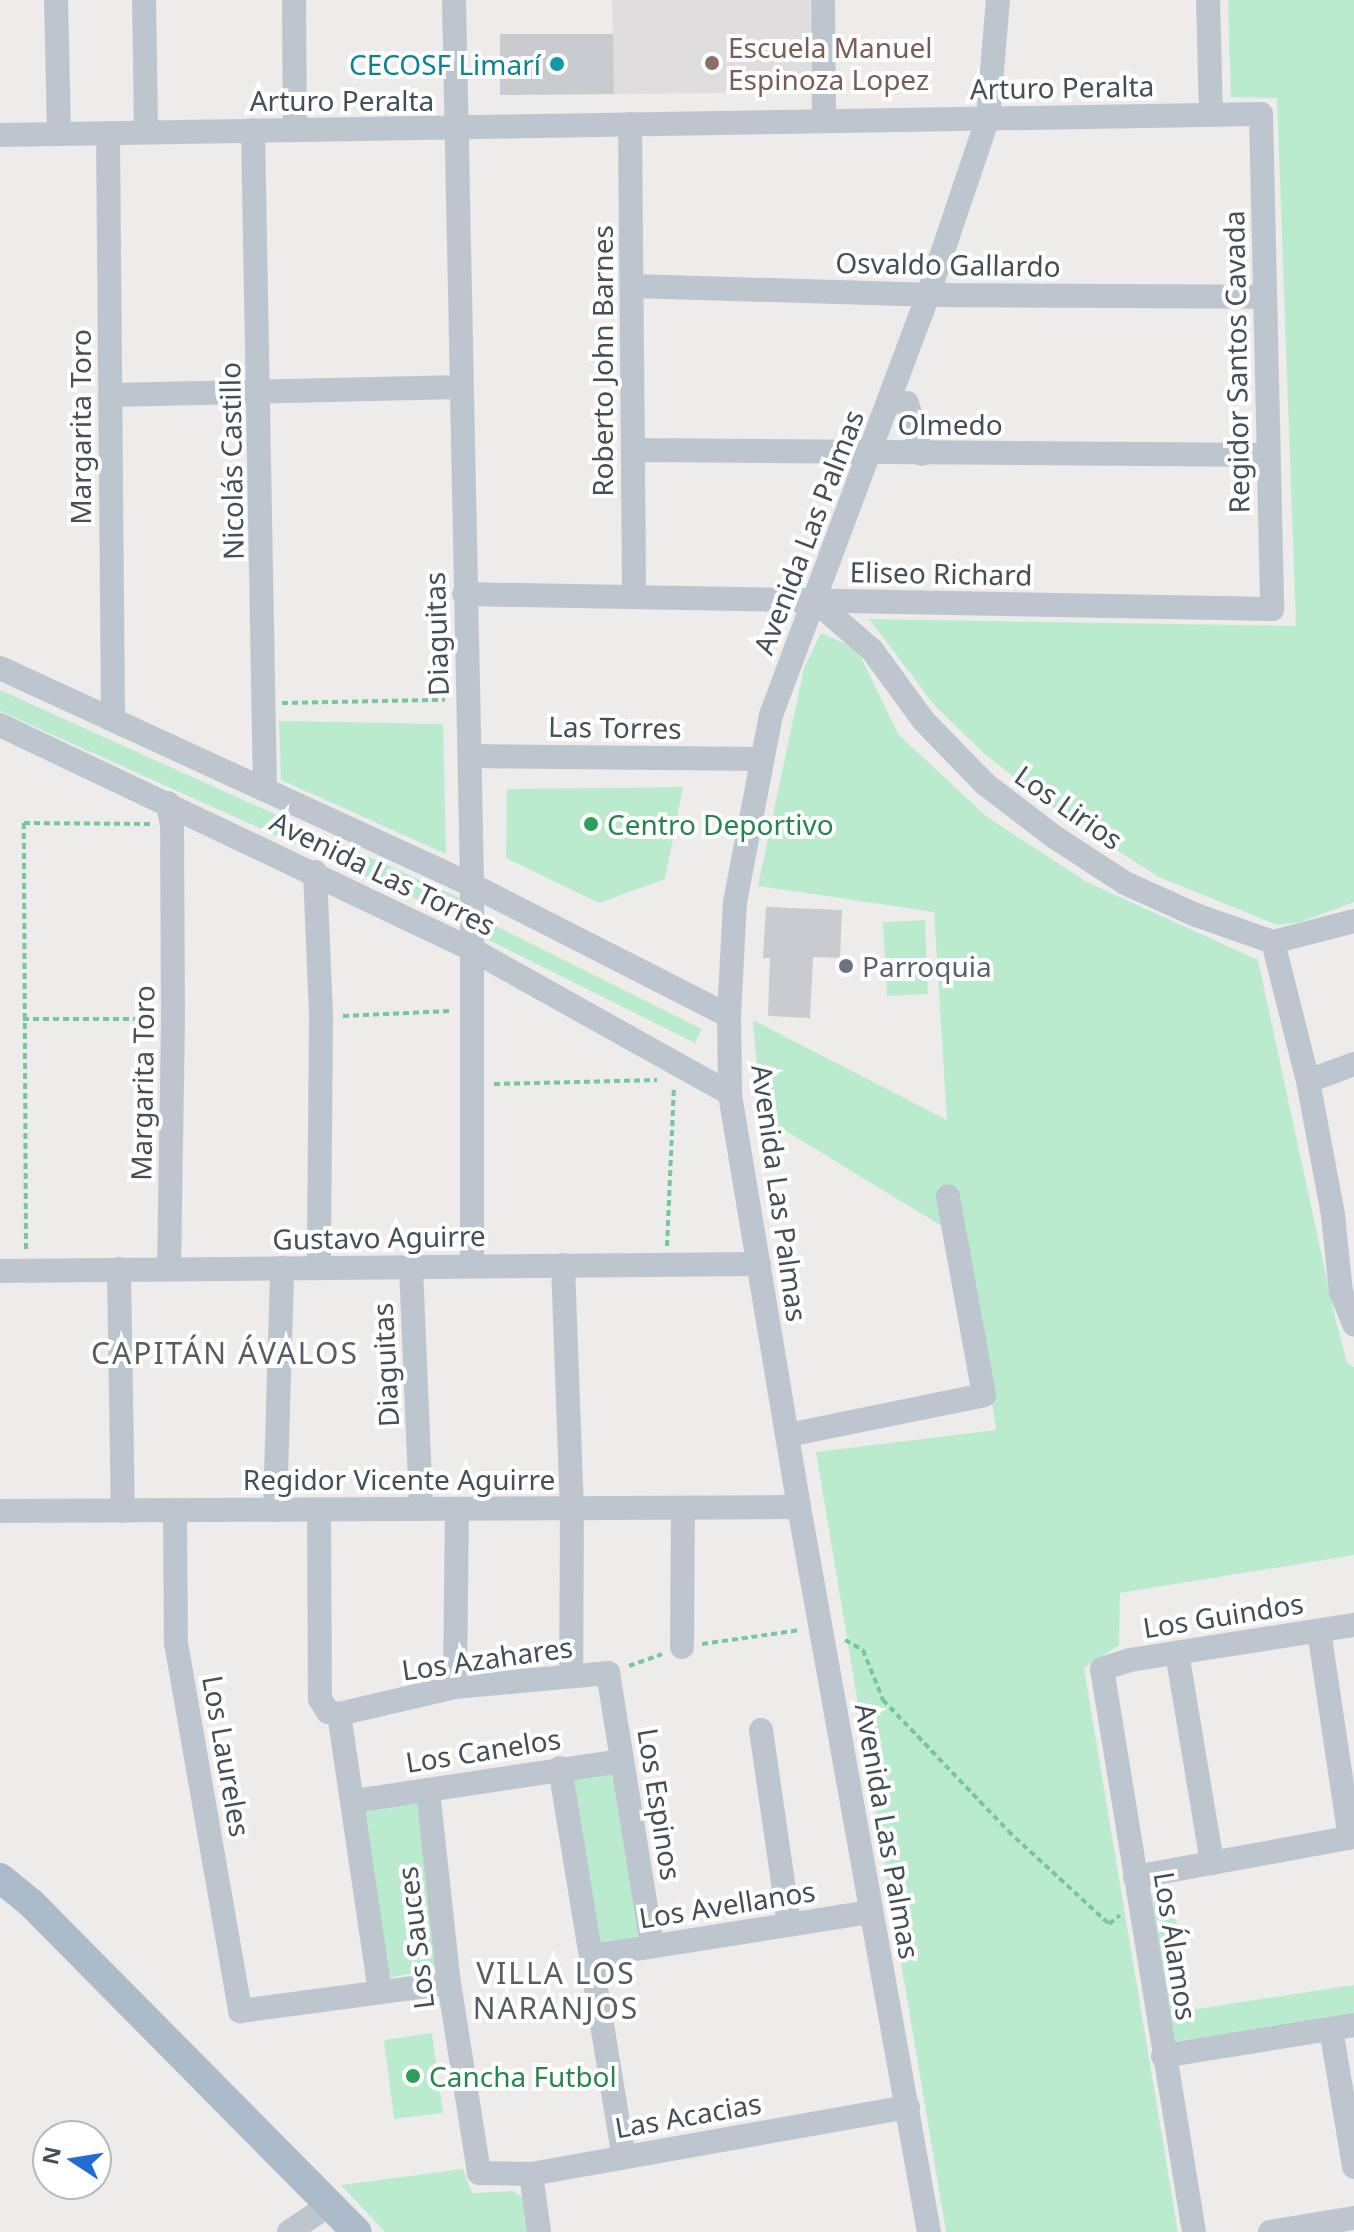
<!DOCTYPE html>
<html>
<head>
<meta charset="utf-8">
<style>
  body { margin:0 }
  #map { position:relative; width:1354px; height:2232px; overflow:hidden; background:#eeeceb; font-family:"Noto Sans",sans-serif }
  div>[style] { position:absolute }
  [style*='--x'] { left:calc(var(--x)*1px); top:calc(var(--y)*1px); width:calc(var(--w)*1px); rotate:calc(var(--a)*1deg) }
  .education>* { inset:0; background:#dfdddd }
  .green>* { inset:0; background:#bbebce }
  .building>* { inset:0; background:#c8cbd0 }
  .path>* { height:4px; margin-top:-2px; transform-origin:0; background:repeating-linear-gradient(90deg,#75c7a0 0 6px,transparent 0 10px) }
  .minor>* { height:24px; margin:-12px; padding:0 12px; transform-origin:12px; border-radius:12px; background:#bdc6ce }
  .major>* { height:30px; margin:-15px; padding:0 15px; transform-origin:15px; border-radius:15px; background:#acbbca }
  .dots>* { width:22px; height:22px; translate:-50% -50%; box-sizing:border-box; border:4px solid #fff; border-radius:50% }
  span { translate:-50% -50%; white-space:nowrap; text-align:center; line-height:1.15; -webkit-text-stroke:8px #fff; paint-order:stroke }
  .education-label { font-size:28px; color:#785e54 }
  .left { translate:0 -50%; text-align:left }
  .culture-label { font-size:28px; color:#0d838f }
  .right { translate:-100% -50%; text-align:right }
  .street-label { font-size:28px; color:#454f58 }
  .leisure-label { font-size:28px; color:#27864d }
  .worship-label { font-size:28px; color:#5b616d }
  .neighbourhood-label { font-size:30px; color:#595c60; letter-spacing:2px }
  .north { position:absolute; left:32px; top:2120px; width:80px; height:80px; box-sizing:border-box; background:#fff; border:2px solid #b5b9bc; border-radius:50%; rotate:282deg; font-size:22px; font-weight:700; line-height:32px; text-align:center; color:#454f58 }
  .north::after { content:''; display:block; margin:auto; width:28px; height:36px; background:#226cd2; clip-path:polygon(50% 0,100% 100%,50% 72%,0 100%) }
</style>
</head>
<body>
<div id="map">
  <div class="education">
    <i style="clip-path:polygon(612px 0,810px 0,811px 92px,614px 94px)"></i>
  </div>
  <div class="green">
    <i style="clip-path:polygon(1228px 0,1354px 0,1354px 902px,1301px 922px,1277px 925px,1159px 877px,1070px 821px,987px 756px,935px 706px,869px 619px,1296px 626px,1277px 98px,1231px 97px)"></i>
    <i style="clip-path:polygon(821px 633px,857px 649px,898px 734px,987px 817px,1087px 882px,1258px 960px,1335px 1317px,1347px 1363px,1354px 1367px,1354px 1555px,1120px 1593px,1119px 1645px,1084px 1668px,1178px 2232px,946px 2232px,816px 1452px,996px 1430px,968px 1242px,761px 1116px,753px 1020px,947px 1120px,934px 912px,758px 886px,804px 668px)"></i>
    <i style="clip-path:polygon(0 690px,460px 898px,452px 915px,0 711px)"></i>
    <i style="clip-path:polygon(279px 721px,443px 724px,446px 854px,281px 780px)"></i>
    <i style="clip-path:polygon(683px 787px,665px 879px,599px 903px,506px 858px,507px 789px)"></i>
    <i style="clip-path:polygon(925px 920px,928px 994px,887px 996px,883px 922px)"></i>
    <i style="clip-path:polygon(496px 926px,702px 1029px,695px 1043px,489px 940px)"></i>
    <i style="clip-path:polygon(618px 1768px,646px 1935px,596px 1944px,566px 1775px)"></i>
    <i style="clip-path:polygon(423px 1795px,445px 1968px,386px 1978px,363px 1804px)"></i>
    <i style="clip-path:polygon(1172px 1890px,1190px 2010px,1354px 1985px,1354px 2015px,1173px 2042px,1151px 1894px)"></i>
    <i style="clip-path:polygon(432px 2033px,443px 2113px,394px 2119px,384px 2040px)"></i>
    <i style="clip-path:polygon(463px 2169px,472px 2193px,513px 2191px,526px 2200px,531px 2232px,385px 2232px,341px 2185px)"></i>
  </div>
  <div class="building">
    <i style="clip-path:polygon(500px 34px,613px 34px,614px 94px,500px 95px)"></i>
    <i style="clip-path:polygon(766px 907px,842px 910px,840px 958px,813px 957px,810px 1018px,768px 1016px,770px 958px,763px 958px)"></i>
  </div>
  <div class="path">
    <i style="--x:282;--y:703;--w:163;--a:-1.1"></i>
    <i style="--x:343;--y:1016;--w:107;--a:-2.7"></i>
    <i style="--x:23;--y:1019;--w:129;--a:0"></i>
    <i style="--x:494;--y:1084;--w:163;--a:-1.4"></i>
    <i style="--x:667;--y:1246;--w:159;--a:-87.5"></i>
    <i style="--x:26;--y:1249;--w:426;--a:-90.3"></i>
    <i style="--x:24;--y:823;--w:126;--a:0.5"></i>
    <i style="--x:845;--y:1640;--w:21;--a:29"></i>
    <i style="--x:863;--y:1650;--w:54;--a:68.2"></i>
    <i style="--x:883;--y:1700;--w:181;--a:46.3"></i>
    <i style="--x:1008;--y:1831;--w:137;--a:42.6"></i>
    <i style="--x:1109;--y:1924;--w:14;--a:-39"></i>
    <i style="--x:702;--y:1644;--w:99;--a:-8.1"></i>
    <i style="--x:629;--y:1666;--w:35;--a:-20"></i>
  </div>
  <div class="minor">
    <i style="--x:56;--y:0;--w:134;--a:88.7"></i>
    <i style="--x:144;--y:0;--w:132;--a:89.1"></i>
    <i style="--x:294;--y:0;--w:130;--a:89.6"></i>
    <i style="--x:454;--y:0;--w:885;--a:88.83"></i>
    <i style="--x:472;--y:885;--w:381;--a:90"></i>
    <i style="--x:823;--y:0;--w:121;--a:89.5"></i>
    <i style="--x:1208;--y:0;--w:115;--a:88.5"></i>
    <i style="--x:630;--y:124;--w:473;--a:89.5"></i>
    <i style="--x:253;--y:130;--w:660;--a:88.96"></i>
    <i style="--x:108;--y:133;--w:587;--a:89.51"></i>
    <i style="--x:0;--y:135;--w:1261;--a:-0.95"></i>
    <i style="--x:1261;--y:114;--w:495;--a:88.7"></i>
    <i style="--x:1272;--y:609;--w:808;--a:-178.94"></i>
    <i style="--x:632;--y:286;--w:296;--a:1.7"></i>
    <i style="--x:928;--y:295;--w:336;--a:0.3"></i>
    <i style="--x:110;--y:395;--w:351;--a:-1.3"></i>
    <i style="--x:907;--y:403;--w:53;--a:73.6"></i>
    <i style="--x:633;--y:450;--w:635;--a:0.45"></i>
    <i style="--x:815;--y:601;--w:75;--a:40.7"></i>
    <i style="--x:872;--y:650;--w:87;--a:53.9"></i>
    <i style="--x:923;--y:720;--w:89;--a:45.9"></i>
    <i style="--x:985;--y:784;--w:86;--a:37.4"></i>
    <i style="--x:1053;--y:836;--w:86;--a:33.1"></i>
    <i style="--x:1125;--y:883;--w:78;--a:24.3"></i>
    <i style="--x:1196;--y:915;--w:82;--a:19.3"></i>
    <i style="--x:1273;--y:942;--w:84;--a:-14.5"></i>
    <i style="--x:0;--y:668;--w:519;--a:24.69"></i>
    <i style="--x:472;--y:885;--w:288;--a:27"></i>
    <i style="--x:0;--y:725;--w:522;--a:25.44"></i>
    <i style="--x:471;--y:949;--w:297;--a:29.2"></i>
    <i style="--x:470;--y:756;--w:290;--a:0.6"></i>
    <i style="--x:168;--y:803;--w:22;--a:80"></i>
    <i style="--x:172;--y:825;--w:193;--a:89.7"></i>
    <i style="--x:173;--y:1018;--w:251;--a:90.9"></i>
    <i style="--x:315;--y:872;--w:145;--a:87.6"></i>
    <i style="--x:321;--y:1017;--w:251;--a:90.5"></i>
    <i style="--x:1273;--y:942;--w:143;--a:75.9"></i>
    <i style="--x:1308;--y:1081;--w:136;--a:79.4"></i>
    <i style="--x:1333;--y:1215;--w:77;--a:84.1"></i>
    <i style="--x:1341;--y:1292;--w:35;--a:68"></i>
    <i style="--x:1308;--y:1081;--w:49;--a:-20.3"></i>
    <i style="--x:563;--y:1265;--w:243;--a:87.9"></i>
    <i style="--x:572;--y:1508;--w:168;--a:90.3"></i>
    <i style="--x:411;--y:1267;--w:242;--a:87.6"></i>
    <i style="--x:119;--y:1269;--w:242;--a:89.1"></i>
    <i style="--x:0;--y:1271;--w:759;--a:-0.53"></i>
    <i style="--x:788;--y:1435;--w:200;--a:-11.5"></i>
    <i style="--x:984;--y:1395;--w:202;--a:-100.3"></i>
    <i style="--x:175;--y:1510;--w:133;--a:89.6"></i>
    <i style="--x:176;--y:1643;--w:374;--a:80.1"></i>
    <i style="--x:240;--y:2011;--w:211;--a:-7.6"></i>
    <i style="--x:275;--y:1510;--w:242;--a:-88.3"></i>
    <i style="--x:319;--y:1510;--w:189;--a:89.7"></i>
    <i style="--x:320;--y:1699;--w:15;--a:58"></i>
    <i style="--x:328;--y:1712;--w:11;--a:10"></i>
    <i style="--x:339;--y:1714;--w:119;--a:-13.1"></i>
    <i style="--x:455;--y:1687;--w:154;--a:-5.2"></i>
    <i style="--x:608;--y:1673;--w:276;--a:80.8"></i>
    <i style="--x:0;--y:1511;--w:799;--a:-0.29"></i>
    <i style="--x:1319;--y:1631;--w:209;--a:81.5"></i>
    <i style="--x:682;--y:1647;--w:139;--a:-89.6"></i>
    <i style="--x:1177;--y:1653;--w:213;--a:80.5"></i>
    <i style="--x:455;--y:1687;--w:178;--a:-89.4"></i>
    <i style="--x:339;--y:1714;--w:280;--a:81.6"></i>
    <i style="--x:761;--y:1730;--w:197;--a:81.8"></i>
    <i style="--x:560;--y:1768;--w:394;--a:80.7"></i>
    <i style="--x:428;--y:1791;--w:193;--a:83.8"></i>
    <i style="--x:449;--y:1983;--w:192;--a:81"></i>
    <i style="--x:479;--y:2173;--w:52;--a:1.1"></i>
    <i style="--x:531;--y:2174;--w:383;--a:-10.1"></i>
    <i style="--x:354;--y:1801;--w:271;--a:-8.5"></i>
    <i style="--x:1135;--y:1877;--w:223;--a:-10.4"></i>
    <i style="--x:592;--y:1956;--w:282;--a:-9"></i>
    <i style="--x:1331;--y:2029;--w:140;--a:80.5"></i>
    <i style="--x:1163;--y:2056;--w:193;--a:-9.2"></i>
    <i style="--x:531;--y:2174;--w:59;--a:82.1"></i>
    <i style="--x:289;--y:2232;--w:48;--a:-34"></i>
    <i style="--x:929;--y:2232;--w:737;--a:-100.17"></i>
    <i style="--x:799;--y:1507;--w:419;--a:-99.5"></i>
    <i style="--x:730;--y:1094;--w:78;--a:-90.7"></i>
    <i style="--x:729;--y:1016;--w:114;--a:-87"></i>
    <i style="--x:735;--y:902;--w:190;--a:-79.1"></i>
    <i style="--x:771;--y:715;--w:448;--a:-69.5"></i>
    <i style="--x:928;--y:295;--w:187;--a:-71.3"></i>
    <i style="--x:988;--y:118;--w:118;--a:-85.2"></i>
    <i style="--x:1194;--y:2232;--w:570;--a:-99.28"></i>
    <i style="--x:1102;--y:1669;--w:29;--a:-18"></i>
    <i style="--x:1130;--y:1660;--w:227;--a:-8.9"></i>
    <i style="--x:1270;--y:2232;--w:85;--a:-9.5"></i>
  </div>
  <div class="major">
    <i style="--x:0;--y:1878;--w:40;--a:39"></i>
    <i style="--x:31;--y:1903;--w:463;--a:45.3"></i>
  </div>
  <div class="dots">
    <i style="left:712px;top:63px;background:#8d6e63"></i>
    <i style="left:557px;top:64px;background:#0f9aa8"></i>
    <i style="left:591px;top:824px;background:#2e9e5b"></i>
    <i style="left:846px;top:966px;background:#6b7280"></i>
    <i style="left:413px;top:2076px;background:#2e9e5b"></i>
  </div>
  <div class="education-label">
    <span class="left" style="left:728px;top:63px">Escuela Manuel<br>Espinoza Lopez</span>
  </div>
  <div class="culture-label">
    <span class="right" style="left:541px;top:64px">CECOSF Limarí</span>
  </div>
  <div class="street-label">
    <span style="left:1062px;top:87px;rotate:-1deg">Arturo Peralta</span>
    <span style="left:342px;top:100px">Arturo Peralta</span>
    <span style="left:948px;top:264px;rotate:1deg">Osvaldo Gallardo</span>
    <span style="left:602px;top:361px;rotate:-90deg">Roberto John Barnes</span>
    <span style="left:1236px;top:362px;rotate:-91deg">Regidor Santos Cavada</span>
    <span style="left:950px;top:424px">Olmedo</span>
    <span style="left:80px;top:427px;rotate:-90deg">Margarita Toro</span>
    <span style="left:231px;top:461px;rotate:-91deg">Nicolás Castillo</span>
    <span style="left:808px;top:532px;rotate:-69deg">Avenida Las Palmas</span>
    <span style="left:941px;top:573px;rotate:1deg">Eliseo Richard</span>
    <span style="left:436px;top:634px;rotate:-92deg">Diaguitas</span>
    <span style="left:615px;top:727px;rotate:1deg">Las Torres</span>
    <span style="left:1069px;top:807px;rotate:35deg">Los Lirios</span>
    <span style="left:383px;top:873px;rotate:26deg">Avenida Las Torres</span>
    <span style="left:142px;top:1083px;rotate:-89deg">Margarita Toro</span>
    <span style="left:780px;top:1193px;rotate:82deg">Avenida Las Palmas</span>
    <span style="left:379px;top:1237px;rotate:-1deg">Gustavo Aguirre</span>
    <span style="left:385px;top:1365px;rotate:-93deg">Diaguitas</span>
    <span style="left:399px;top:1479px">Regidor Vicente Aguirre</span>
    <span style="left:1223px;top:1615px;rotate:-9deg">Los Guindos</span>
    <span style="left:487px;top:1658px;rotate:-8deg">Los Azahares</span>
    <span style="left:483px;top:1750px;rotate:-9deg">Los Canelos</span>
    <span style="left:227px;top:1756px;rotate:80deg">Los Laureles</span>
    <span style="left:660px;top:1804px;rotate:81deg">Los Espinos</span>
    <span style="left:888px;top:1831px;rotate:80deg">Avenida Las Palmas</span>
    <span style="left:727px;top:1904px;rotate:-9deg">Los Avellanos</span>
    <span style="left:415px;top:1938px;rotate:-97deg">Los Sauces</span>
    <span style="left:1176px;top:1946px;rotate:81deg">Los Álamos</span>
    <span style="left:688px;top:2115px;rotate:-10deg">Las Acacias</span>
  </div>
  <div class="leisure-label">
    <span class="left" style="left:607px;top:824px">Centro Deportivo</span>
    <span class="left" style="left:429px;top:2076px">Cancha Futbol</span>
  </div>
  <div class="worship-label">
    <span class="left" style="left:862px;top:966px">Parroquia</span>
  </div>
  <div class="neighbourhood-label">
    <span style="left:225px;top:1353px">CAPITÁN ÁVALOS</span>
    <span style="left:556px;top:1990px">VILLA LOS<br>NARANJOS</span>
  </div>
  <div class="north">N</div>
</div>
</body>
</html>
